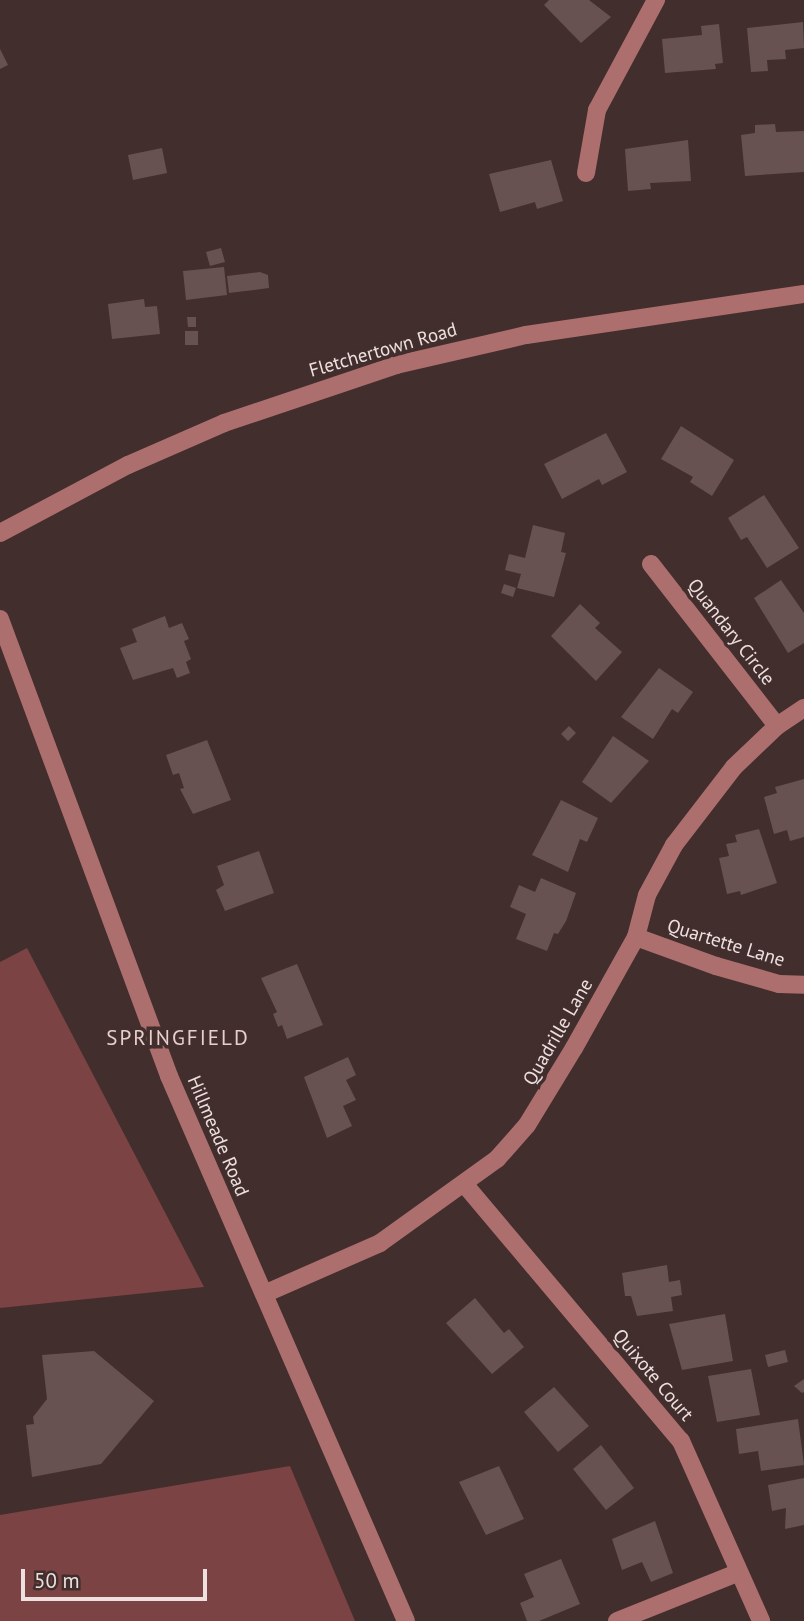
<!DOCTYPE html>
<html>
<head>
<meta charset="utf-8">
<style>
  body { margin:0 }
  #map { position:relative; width:804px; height:1621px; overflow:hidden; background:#422e2d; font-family:"PT Sans",sans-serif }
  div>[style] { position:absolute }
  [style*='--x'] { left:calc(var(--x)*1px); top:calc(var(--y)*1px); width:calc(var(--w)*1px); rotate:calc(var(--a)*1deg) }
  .green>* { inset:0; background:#7b4343 }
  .building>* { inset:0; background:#685151 }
  .minor>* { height:18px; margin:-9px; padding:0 9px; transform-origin:9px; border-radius:9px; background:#ad6f6e }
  span { translate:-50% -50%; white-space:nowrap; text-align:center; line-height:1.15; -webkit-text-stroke:7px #422e2d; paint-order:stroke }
  .street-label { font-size:19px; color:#ede0df }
  .neighbourhood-label { font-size:21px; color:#e8cecc; letter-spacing:2px }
  .scale { position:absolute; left:21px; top:1569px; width:186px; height:32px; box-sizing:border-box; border:4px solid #ede0df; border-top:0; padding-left:9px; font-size:21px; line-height:24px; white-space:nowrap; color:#ede0df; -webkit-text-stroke:5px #422e2d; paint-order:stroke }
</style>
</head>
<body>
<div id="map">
  <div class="green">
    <i style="clip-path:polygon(27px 948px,204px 1287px,0 1308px,0 962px)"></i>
    <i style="clip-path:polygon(290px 1466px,355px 1621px,0 1621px,0 1515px)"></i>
  </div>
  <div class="building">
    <i style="clip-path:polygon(549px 0,589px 0,611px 17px,581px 43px,544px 5px)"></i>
    <i style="clip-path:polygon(803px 22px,804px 48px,785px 50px,786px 59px,767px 60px,768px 71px,751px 72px,747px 28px)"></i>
    <i style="clip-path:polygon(719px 24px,723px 63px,715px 64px,716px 69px,665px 73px,662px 39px,702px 35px,701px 26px)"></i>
    <i style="clip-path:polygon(0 49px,8px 65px,0 69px)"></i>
    <i style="clip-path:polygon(775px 124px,776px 132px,804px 131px,804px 172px,745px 176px,741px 135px,755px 133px,755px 125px)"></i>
    <i style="clip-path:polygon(688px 140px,691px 181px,650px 183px,651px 189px,628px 191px,625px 149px)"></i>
    <i style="clip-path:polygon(162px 148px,167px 173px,133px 180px,128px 155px)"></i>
    <i style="clip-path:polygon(551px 160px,563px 201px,537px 209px,535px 202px,500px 212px,489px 174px)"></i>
    <i style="clip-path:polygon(221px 248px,225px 262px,210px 266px,206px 252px)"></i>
    <i style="clip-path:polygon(224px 267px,227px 295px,186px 300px,183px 271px)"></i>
    <i style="clip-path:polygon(260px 272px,268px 275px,269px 288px,229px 293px,227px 276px)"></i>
    <i style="clip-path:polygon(144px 299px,145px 307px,157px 306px,160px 334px,112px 339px,108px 304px)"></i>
    <i style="clip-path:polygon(187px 317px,196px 317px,196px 327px,188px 327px)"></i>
    <i style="clip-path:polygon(185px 331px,198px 331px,198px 345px,185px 345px)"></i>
    <i style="clip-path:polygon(681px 426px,734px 460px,712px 496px,690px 482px,693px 477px,661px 459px)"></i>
    <i style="clip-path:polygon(606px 433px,627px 472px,602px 485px,599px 479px,562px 499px,544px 464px)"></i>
    <i style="clip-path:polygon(764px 495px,799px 548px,767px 568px,747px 537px,741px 540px,728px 518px)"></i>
    <i style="clip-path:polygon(533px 525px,565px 533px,561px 552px,566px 553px,554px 597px,517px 588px,521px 574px,505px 570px,509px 554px,525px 558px)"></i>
    <i style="clip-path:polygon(781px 580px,804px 613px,804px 643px,788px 653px,754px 598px)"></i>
    <i style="clip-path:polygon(504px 584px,516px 588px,513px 597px,501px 593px)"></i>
    <i style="clip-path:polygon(580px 604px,600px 623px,595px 628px,622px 652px,596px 681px,551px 636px)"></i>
    <i style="clip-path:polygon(165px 616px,169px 628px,182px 623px,189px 639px,184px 641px,191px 659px,186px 662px,190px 673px,177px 678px,173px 668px,133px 680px,120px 648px,137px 642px,132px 629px)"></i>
    <i style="clip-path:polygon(659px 668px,693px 692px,678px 713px,672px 709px,653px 739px,621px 717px)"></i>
    <i style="clip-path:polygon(569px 726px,576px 733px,568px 741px,561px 734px)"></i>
    <i style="clip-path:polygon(613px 736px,649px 761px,611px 803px,582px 782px)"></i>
    <i style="clip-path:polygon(207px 740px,231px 800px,193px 814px,180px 789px,184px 788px,179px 773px,173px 775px,166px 755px)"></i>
    <i style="clip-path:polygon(804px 779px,804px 837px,790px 841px,787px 830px,774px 834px,764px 797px,777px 793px,775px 787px)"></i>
    <i style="clip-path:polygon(561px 800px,598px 818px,587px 842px,580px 839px,568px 872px,532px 855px)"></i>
    <i style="clip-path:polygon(759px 829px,777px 883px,741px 895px,740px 891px,727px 894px,719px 858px,729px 856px,726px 844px,737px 842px,735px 835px)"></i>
    <i style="clip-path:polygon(259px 851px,274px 893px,225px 911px,216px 890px,224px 885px,217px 866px)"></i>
    <i style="clip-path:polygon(541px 878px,576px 893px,566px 921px,558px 934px,554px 933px,547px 951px,516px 939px,526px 914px,510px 907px,519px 885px,535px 892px)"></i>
    <i style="clip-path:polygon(297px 964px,323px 1025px,287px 1039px,282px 1025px,278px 1027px,273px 1014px,277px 1012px,261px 978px)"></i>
    <i style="clip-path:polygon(348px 1057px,356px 1075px,346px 1080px,356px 1100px,343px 1106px,352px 1126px,327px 1138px,304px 1077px)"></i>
    <i style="clip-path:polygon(667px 1265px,669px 1282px,680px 1280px,682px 1295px,671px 1297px,673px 1311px,637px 1316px,631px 1296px,625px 1296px,622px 1273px)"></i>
    <i style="clip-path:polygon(475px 1298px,504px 1333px,509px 1329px,524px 1347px,492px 1374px,446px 1323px)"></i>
    <i style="clip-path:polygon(725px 1314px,733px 1361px,682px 1370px,669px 1324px)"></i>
    <i style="clip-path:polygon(785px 1350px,788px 1362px,768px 1367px,765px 1355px)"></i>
    <i style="clip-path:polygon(94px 1351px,154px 1401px,101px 1464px,32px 1477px,26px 1425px,34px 1424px,33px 1417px,47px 1399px,42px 1355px)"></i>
    <i style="clip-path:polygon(751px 1369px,760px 1415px,717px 1422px,708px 1376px)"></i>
    <i style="clip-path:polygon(804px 1379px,804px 1392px,802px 1393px,794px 1386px)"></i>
    <i style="clip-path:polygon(554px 1387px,589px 1426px,558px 1452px,524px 1412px)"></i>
    <i style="clip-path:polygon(798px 1419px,804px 1465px,761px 1471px,758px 1451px,739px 1454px,736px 1429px)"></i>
    <i style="clip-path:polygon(601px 1445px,634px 1488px,606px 1510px,573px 1469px)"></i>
    <i style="clip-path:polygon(499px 1466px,524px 1519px,486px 1535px,459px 1482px)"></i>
    <i style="clip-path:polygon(804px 1478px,804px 1525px,785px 1529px,786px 1508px,772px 1511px,768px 1485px)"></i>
    <i style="clip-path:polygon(655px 1521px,673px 1573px,651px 1582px,642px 1562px,622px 1570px,612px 1539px)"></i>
    <i style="clip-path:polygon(561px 1559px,580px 1604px,539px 1621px,527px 1621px,520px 1603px,534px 1597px,524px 1574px)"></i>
  </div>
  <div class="minor">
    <i style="--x:586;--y:173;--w:64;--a:-80.1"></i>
    <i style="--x:597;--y:110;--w:125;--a:-61.8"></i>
    <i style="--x:0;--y:533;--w:145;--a:-28"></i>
    <i style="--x:128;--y:465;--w:105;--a:-23.6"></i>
    <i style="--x:224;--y:423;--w:182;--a:-18.6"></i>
    <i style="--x:396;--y:365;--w:133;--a:-13"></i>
    <i style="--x:526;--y:335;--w:281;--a:-8.4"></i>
    <i style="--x:651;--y:564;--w:205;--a:52.1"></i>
    <i style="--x:0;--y:619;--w:487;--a:69.7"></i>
    <i style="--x:169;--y:1076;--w:594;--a:66.5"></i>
    <i style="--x:636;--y:937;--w:85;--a:19.9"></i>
    <i style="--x:716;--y:966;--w:66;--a:15.9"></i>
    <i style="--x:779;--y:984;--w:25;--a:2"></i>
    <i style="--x:466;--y:1186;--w:334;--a:49.9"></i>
    <i style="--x:681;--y:1441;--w:197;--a:66"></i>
    <i style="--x:264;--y:1294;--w:127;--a:-23.7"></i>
    <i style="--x:380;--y:1243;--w:144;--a:-35.7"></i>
    <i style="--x:497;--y:1159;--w:45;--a:-48.6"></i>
    <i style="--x:527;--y:1125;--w:90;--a:-58.6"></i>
    <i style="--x:574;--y:1048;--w:127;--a:-60.8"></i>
    <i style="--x:636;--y:937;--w:43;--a:-75.3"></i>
    <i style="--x:647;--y:895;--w:57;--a:-61.6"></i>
    <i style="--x:674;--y:845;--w:98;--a:-52.4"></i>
    <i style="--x:734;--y:767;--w:59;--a:-43.6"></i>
    <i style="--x:777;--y:726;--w:32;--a:-34"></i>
    <i style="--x:617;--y:1621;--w:129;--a:-21.8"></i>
  </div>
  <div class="street-label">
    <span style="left:383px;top:350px;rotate:-16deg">Fletchertown Road</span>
    <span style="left:731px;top:632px;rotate:52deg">Quandary Circle</span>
    <span style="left:726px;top:943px;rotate:17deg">Quartette Lane</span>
    <span style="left:558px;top:1032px;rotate:-60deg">Quadrille Lane</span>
    <span style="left:218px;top:1136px;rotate:67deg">Hillmeade Road</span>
    <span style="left:653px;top:1375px;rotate:50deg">Quixote Court</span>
  </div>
  <div class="neighbourhood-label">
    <span style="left:178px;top:1038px">SPRINGFIELD</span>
  </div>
  <div class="scale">50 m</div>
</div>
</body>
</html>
